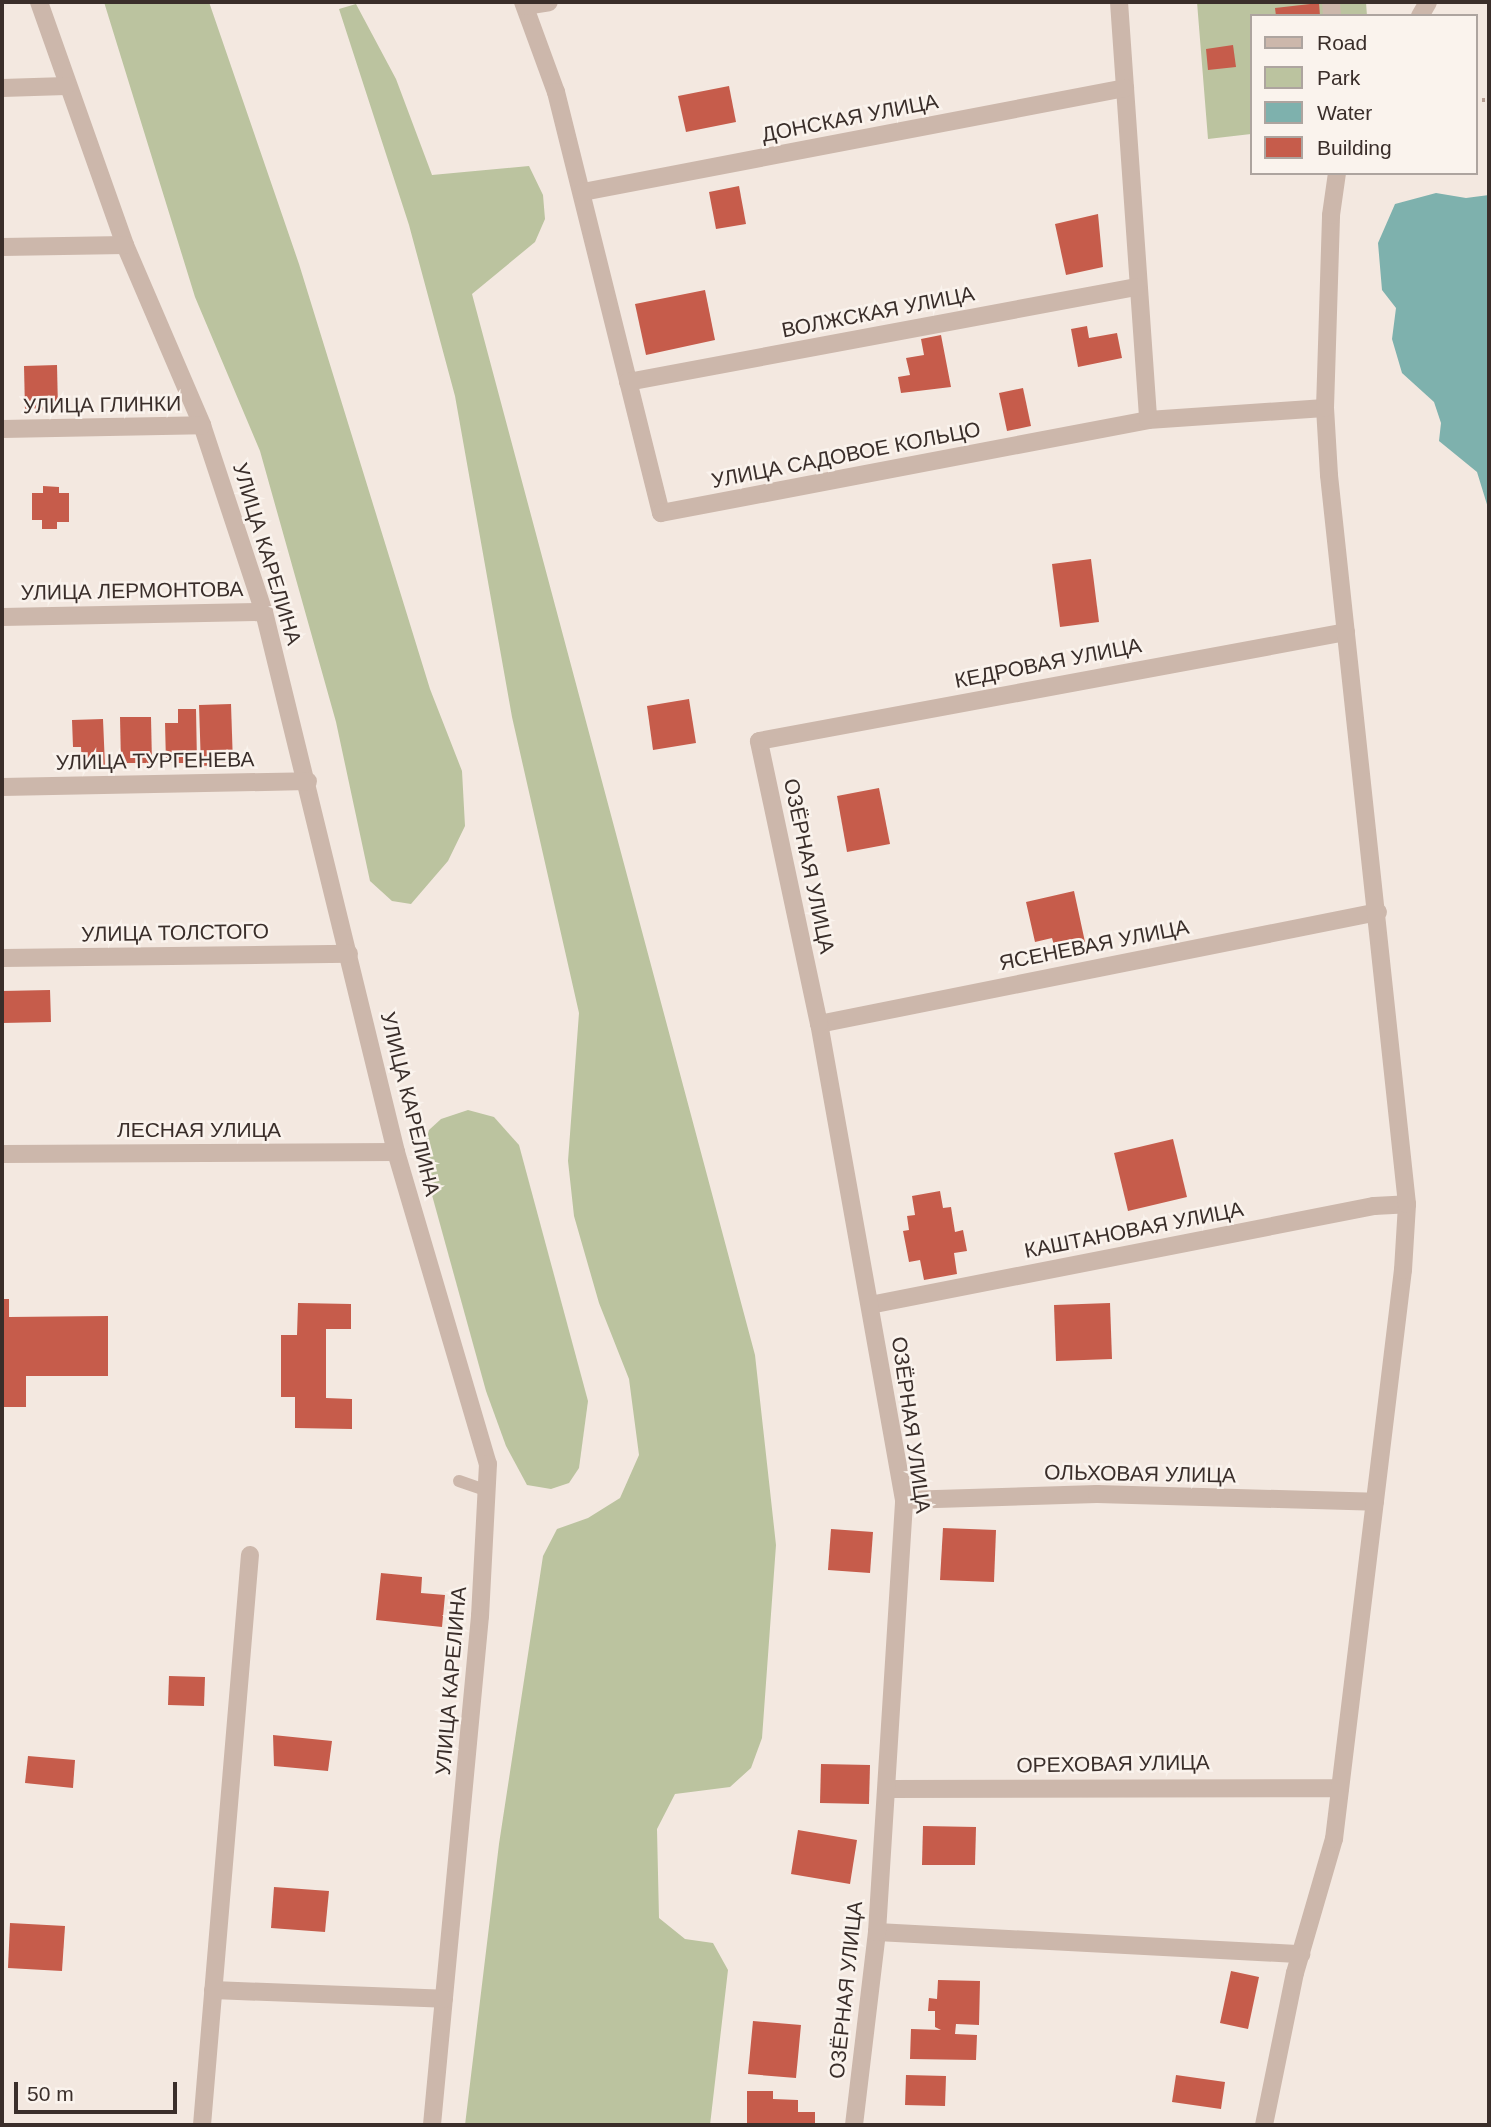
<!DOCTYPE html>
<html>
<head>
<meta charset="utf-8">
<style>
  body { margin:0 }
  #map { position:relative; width:1491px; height:2127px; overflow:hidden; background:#f3e8e0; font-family:Helvetica,sans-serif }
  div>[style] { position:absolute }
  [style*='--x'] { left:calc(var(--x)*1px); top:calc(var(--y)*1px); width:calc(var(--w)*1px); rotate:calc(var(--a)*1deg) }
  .green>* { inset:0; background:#bbc39f }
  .water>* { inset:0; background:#7eb1ad }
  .building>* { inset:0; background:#c65c4b }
  .path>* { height:3.5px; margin-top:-1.75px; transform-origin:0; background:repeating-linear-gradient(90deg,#b8a095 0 3.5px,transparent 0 7px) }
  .service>* { height:12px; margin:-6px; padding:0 6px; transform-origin:6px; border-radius:6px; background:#ccb7ab }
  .minor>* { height:18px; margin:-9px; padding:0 9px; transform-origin:9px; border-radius:9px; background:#ccb7ab }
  span { translate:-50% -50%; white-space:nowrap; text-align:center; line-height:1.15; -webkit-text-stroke:5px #faf3ed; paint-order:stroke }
  .street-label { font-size:21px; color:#3a2e2a }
  .frame { position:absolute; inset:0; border:4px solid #3a2e2a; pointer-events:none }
  .legend { position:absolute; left:1250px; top:14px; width:228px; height:161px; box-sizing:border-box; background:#faf3ed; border:2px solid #ada49f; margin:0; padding:9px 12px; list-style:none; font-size:21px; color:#3a2e2a }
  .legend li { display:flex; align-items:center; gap:14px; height:35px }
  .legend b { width:35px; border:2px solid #ada49f }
  .scale { position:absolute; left:14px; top:2082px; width:163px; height:32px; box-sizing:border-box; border:4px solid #3a2e2a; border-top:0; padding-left:9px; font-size:21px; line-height:24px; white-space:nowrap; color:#3a2e2a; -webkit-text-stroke:5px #faf3ed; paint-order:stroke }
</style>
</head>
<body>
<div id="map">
  <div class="green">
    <i style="clip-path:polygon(104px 2px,209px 2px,299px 264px,430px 689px,462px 771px,465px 826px,448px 861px,411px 904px,392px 901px,370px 881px,336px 722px,260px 451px,195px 297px)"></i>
    <i style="clip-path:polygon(1197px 2px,1366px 2px,1367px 16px,1251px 16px,1251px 134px,1208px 139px)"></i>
    <i style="clip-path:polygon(356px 4px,396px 79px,432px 175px,529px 166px,543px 195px,545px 219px,535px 242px,472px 294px,755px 1355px,776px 1545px,762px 1738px,751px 1768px,730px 1787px,675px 1794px,657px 1829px,659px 1918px,685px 1939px,713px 1943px,728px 1970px,710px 2125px,465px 2125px,499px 1844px,543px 1556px,557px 1529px,588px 1518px,620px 1498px,639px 1455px,629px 1379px,599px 1303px,574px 1216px,568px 1161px,579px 1013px,512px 717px,455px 396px,409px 225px,339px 9px)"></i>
    <i style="clip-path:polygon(468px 1110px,494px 1117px,519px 1145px,588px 1401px,579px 1468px,569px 1483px,551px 1489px,527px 1485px,506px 1446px,486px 1391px,427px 1177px,423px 1151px,429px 1130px,441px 1119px)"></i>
  </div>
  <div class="water">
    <i style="clip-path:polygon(1436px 193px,1466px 198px,1489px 195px,1489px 511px,1477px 472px,1439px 441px,1441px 423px,1434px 402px,1402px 373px,1392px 339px,1396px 308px,1382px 290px,1378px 243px,1395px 204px)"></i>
  </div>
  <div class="building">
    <i style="clip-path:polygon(1319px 3px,1320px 16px,1276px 16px,1275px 8px)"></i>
    <i style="clip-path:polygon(1233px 45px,1236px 67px,1208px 70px,1206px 49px)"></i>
    <i style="clip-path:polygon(729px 86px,736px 122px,686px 132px,678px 96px)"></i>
    <i style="clip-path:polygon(739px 186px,746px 224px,716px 229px,709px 192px)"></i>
    <i style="clip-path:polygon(1098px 214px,1103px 267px,1066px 275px,1055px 224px)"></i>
    <i style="clip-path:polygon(705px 290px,715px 340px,646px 355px,635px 304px)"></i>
    <i style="clip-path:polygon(1087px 326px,1089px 338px,1117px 333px,1122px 358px,1078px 367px,1071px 329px)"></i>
    <i style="clip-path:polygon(941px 335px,951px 387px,901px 393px,898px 377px,910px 375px,906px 358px,924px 355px,921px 339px)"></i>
    <i style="clip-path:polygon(57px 365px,58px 409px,25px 410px,24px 366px)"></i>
    <i style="clip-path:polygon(1023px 388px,1031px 426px,1007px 431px,999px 393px)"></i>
    <i style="clip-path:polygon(43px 486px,59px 487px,59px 493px,69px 493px,69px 522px,57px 522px,57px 529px,42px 529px,42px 520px,32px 520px,32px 493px,43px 493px)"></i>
    <i style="clip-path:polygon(1091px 559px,1099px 622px,1060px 627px,1052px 564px)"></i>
    <i style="clip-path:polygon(689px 699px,696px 743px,653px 750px,647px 706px)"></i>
    <i style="clip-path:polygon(231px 704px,233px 764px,201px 766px,199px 705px)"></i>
    <i style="clip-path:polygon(178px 709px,196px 709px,197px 763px,166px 763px,165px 723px,178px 723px)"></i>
    <i style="clip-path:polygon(120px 717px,151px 717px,152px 763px,121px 763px)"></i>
    <i style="clip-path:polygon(103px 719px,105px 766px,82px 767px,81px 747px,73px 747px,72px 720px)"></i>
    <i style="clip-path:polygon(879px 788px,890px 844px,847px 852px,837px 796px)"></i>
    <i style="clip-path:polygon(1074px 891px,1085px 942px,1055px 949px,1052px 938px,1035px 942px,1026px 902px)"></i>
    <i style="clip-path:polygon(50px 990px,51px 1022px,2px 1023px,2px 991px)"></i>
    <i style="clip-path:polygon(1173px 1139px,1187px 1197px,1128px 1211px,1114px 1153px)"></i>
    <i style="clip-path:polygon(940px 1191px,943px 1208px,951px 1207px,955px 1232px,963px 1230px,967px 1251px,954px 1253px,957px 1274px,924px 1280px,920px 1260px,909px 1262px,903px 1231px,909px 1230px,907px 1216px,915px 1215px,912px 1196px)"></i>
    <i style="clip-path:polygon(2px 1299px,9px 1299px,9px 1317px,108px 1316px,108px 1376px,26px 1376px,26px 1407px,2px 1407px)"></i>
    <i style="clip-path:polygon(298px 1303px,351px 1304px,351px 1329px,326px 1329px,326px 1398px,352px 1399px,352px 1429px,295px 1428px,295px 1397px,281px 1397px,281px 1335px,297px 1335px)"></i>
    <i style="clip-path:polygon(1110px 1303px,1112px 1359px,1056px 1361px,1054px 1305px)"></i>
    <i style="clip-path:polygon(943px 1528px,996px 1530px,994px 1582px,940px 1580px)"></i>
    <i style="clip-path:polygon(831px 1529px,873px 1532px,870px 1573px,828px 1570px)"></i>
    <i style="clip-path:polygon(381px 1573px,422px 1577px,421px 1593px,445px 1595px,442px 1627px,376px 1620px)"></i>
    <i style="clip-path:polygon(169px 1676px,205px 1677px,204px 1706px,168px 1705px)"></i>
    <i style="clip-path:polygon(273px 1735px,332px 1741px,328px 1771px,274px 1766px)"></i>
    <i style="clip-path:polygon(28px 1756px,75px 1760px,73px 1788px,25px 1783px)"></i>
    <i style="clip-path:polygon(821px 1764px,870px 1765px,869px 1804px,820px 1803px)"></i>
    <i style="clip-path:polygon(923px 1826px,976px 1827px,975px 1865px,922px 1865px)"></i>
    <i style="clip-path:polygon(798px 1830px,857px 1840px,850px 1884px,791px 1874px)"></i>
    <i style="clip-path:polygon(274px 1887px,329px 1891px,325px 1932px,271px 1928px)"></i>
    <i style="clip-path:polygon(10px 1923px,65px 1926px,62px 1971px,8px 1968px)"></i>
    <i style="clip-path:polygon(1231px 1971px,1259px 1977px,1248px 2029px,1220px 2023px)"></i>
    <i style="clip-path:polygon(938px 1980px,980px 1981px,979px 2025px,956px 2024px,955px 2034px,977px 2035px,976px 2060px,910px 2059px,911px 2029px,941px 2030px,935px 2027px,935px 2011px,928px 2011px,929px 1998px,937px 1999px)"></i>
    <i style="clip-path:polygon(753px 2021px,801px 2025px,796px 2078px,748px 2074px)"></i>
    <i style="clip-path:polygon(906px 2075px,946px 2076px,945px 2106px,905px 2105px)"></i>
    <i style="clip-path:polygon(1176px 2075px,1225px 2082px,1221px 2109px,1172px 2102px)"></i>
    <i style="clip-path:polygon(747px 2091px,773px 2091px,773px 2099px,798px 2100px,798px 2112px,815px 2112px,815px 2125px,747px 2125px)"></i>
  </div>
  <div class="path">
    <i style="--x:1475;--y:100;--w:14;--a:0"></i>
  </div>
  <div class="service">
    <i style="--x:459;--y:1481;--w:31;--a:19"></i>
  </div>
  <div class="minor">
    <i style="--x:39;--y:2;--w:258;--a:70.5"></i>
    <i style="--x:125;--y:245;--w:196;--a:66.8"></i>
    <i style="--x:202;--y:425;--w:197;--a:71.7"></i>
    <i style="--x:264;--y:612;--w:556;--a:76.26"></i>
    <i style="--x:396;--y:1152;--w:325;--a:73.6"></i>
    <i style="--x:488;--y:1464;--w:152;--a:93"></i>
    <i style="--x:480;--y:1616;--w:511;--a:95.39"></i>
    <i style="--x:523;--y:2;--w:96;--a:69.9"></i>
    <i style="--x:556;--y:92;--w:434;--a:76"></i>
    <i style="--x:661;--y:513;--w:496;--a:-10.8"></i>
    <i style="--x:1148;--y:420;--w:177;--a:-3.9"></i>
    <i style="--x:1119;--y:2;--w:419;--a:86"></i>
    <i style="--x:1331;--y:2;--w:14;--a:86"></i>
    <i style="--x:525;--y:6;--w:24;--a:-9"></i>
    <i style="--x:1420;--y:16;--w:16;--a:-60"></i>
    <i style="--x:2;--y:88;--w:64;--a:-1.8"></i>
    <i style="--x:583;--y:192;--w:552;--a:-10.86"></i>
    <i style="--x:2;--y:247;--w:123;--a:-0.9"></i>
    <i style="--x:628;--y:382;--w:517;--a:-10.59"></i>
    <i style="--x:2;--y:429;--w:200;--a:-1.1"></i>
    <i style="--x:2;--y:617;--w:262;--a:-1.1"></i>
    <i style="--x:2;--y:787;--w:306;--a:-1.1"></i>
    <i style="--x:2;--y:958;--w:347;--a:-0.7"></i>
    <i style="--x:819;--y:1024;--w:570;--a:-11.33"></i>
    <i style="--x:2;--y:1154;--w:394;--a:-0.3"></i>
    <i style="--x:870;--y:1305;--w:514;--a:-11.11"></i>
    <i style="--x:1374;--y:1206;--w:33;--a:-3"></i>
    <i style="--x:904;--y:1500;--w:193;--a:-1.8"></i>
    <i style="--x:1097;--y:1494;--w:278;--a:1.6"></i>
    <i style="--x:887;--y:1789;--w:453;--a:-0.1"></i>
    <i style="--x:877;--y:1932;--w:425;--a:3"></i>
    <i style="--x:213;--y:1990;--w:231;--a:2.2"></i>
    <i style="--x:202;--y:2125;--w:572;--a:-85.19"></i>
    <i style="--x:854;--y:2125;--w:194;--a:-83.2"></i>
    <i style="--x:877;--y:1932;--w:433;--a:-86.4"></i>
    <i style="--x:904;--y:1500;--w:484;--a:-100.1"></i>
    <i style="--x:819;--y:1024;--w:289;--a:-102"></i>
    <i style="--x:759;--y:741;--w:597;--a:-10.52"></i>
    <i style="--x:1264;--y:2125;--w:155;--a:-78.5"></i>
    <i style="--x:1295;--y:1973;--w:140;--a:-73.8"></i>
    <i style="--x:1334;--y:1839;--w:573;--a:-83.09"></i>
    <i style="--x:1403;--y:1270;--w:66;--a:-86.5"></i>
    <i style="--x:1407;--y:1204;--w:733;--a:-96.11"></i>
    <i style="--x:1329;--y:475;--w:67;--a:-93.4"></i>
    <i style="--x:1325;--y:408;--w:193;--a:-88.2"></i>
    <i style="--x:1331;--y:215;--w:42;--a:-81.9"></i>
  </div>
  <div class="street-label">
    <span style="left:850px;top:118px;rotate:-11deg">ДОНСКАЯ УЛИЦА</span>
    <span style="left:878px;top:312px;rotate:-11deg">ВОЛЖСКАЯ УЛИЦА</span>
    <span style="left:102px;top:405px;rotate:-1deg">УЛИЦА ГЛИНКИ</span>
    <span style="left:846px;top:455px;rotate:-11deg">УЛИЦА САДОВОЕ КОЛЬЦО</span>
    <span style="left:267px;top:554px;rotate:73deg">УЛИЦА КАРЕЛИНА</span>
    <span style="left:132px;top:591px;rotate:-1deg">УЛИЦА ЛЕРМОНТОВА</span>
    <span style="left:1048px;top:663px;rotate:-11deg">КЕДРОВАЯ УЛИЦА</span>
    <span style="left:155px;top:761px;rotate:-1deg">УЛИЦА ТУРГЕНЕВА</span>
    <span style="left:809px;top:866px;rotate:78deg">ОЗЁРНАЯ УЛИЦА</span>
    <span style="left:175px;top:933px;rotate:-1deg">УЛИЦА ТОЛСТОГО</span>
    <span style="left:1094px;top:945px;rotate:-11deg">ЯСЕНЕВАЯ УЛИЦА</span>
    <span style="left:410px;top:1104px;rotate:76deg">УЛИЦА КАРЕЛИНА</span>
    <span style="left:199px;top:1130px">ЛЕСНАЯ УЛИЦА</span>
    <span style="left:1134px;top:1230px;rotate:-11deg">КАШТАНОВАЯ УЛИЦА</span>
    <span style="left:911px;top:1425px;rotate:82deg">ОЗЁРНАЯ УЛИЦА</span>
    <span style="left:1140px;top:1474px;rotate:1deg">ОЛЬХОВАЯ УЛИЦА</span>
    <span style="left:451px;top:1681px;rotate:-85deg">УЛИЦА КАРЕЛИНА</span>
    <span style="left:1113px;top:1764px;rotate:-1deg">ОРЕХОВАЯ УЛИЦА</span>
    <span style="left:846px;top:1990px;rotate:-84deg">ОЗЁРНАЯ УЛИЦА</span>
  </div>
  <div class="frame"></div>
  <ul class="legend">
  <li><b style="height:9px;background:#ccb7ab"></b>Road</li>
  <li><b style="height:19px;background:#bbc39f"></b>Park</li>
  <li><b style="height:19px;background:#7eb1ad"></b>Water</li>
  <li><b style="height:19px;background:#c65c4b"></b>Building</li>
  </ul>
  <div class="scale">50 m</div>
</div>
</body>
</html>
